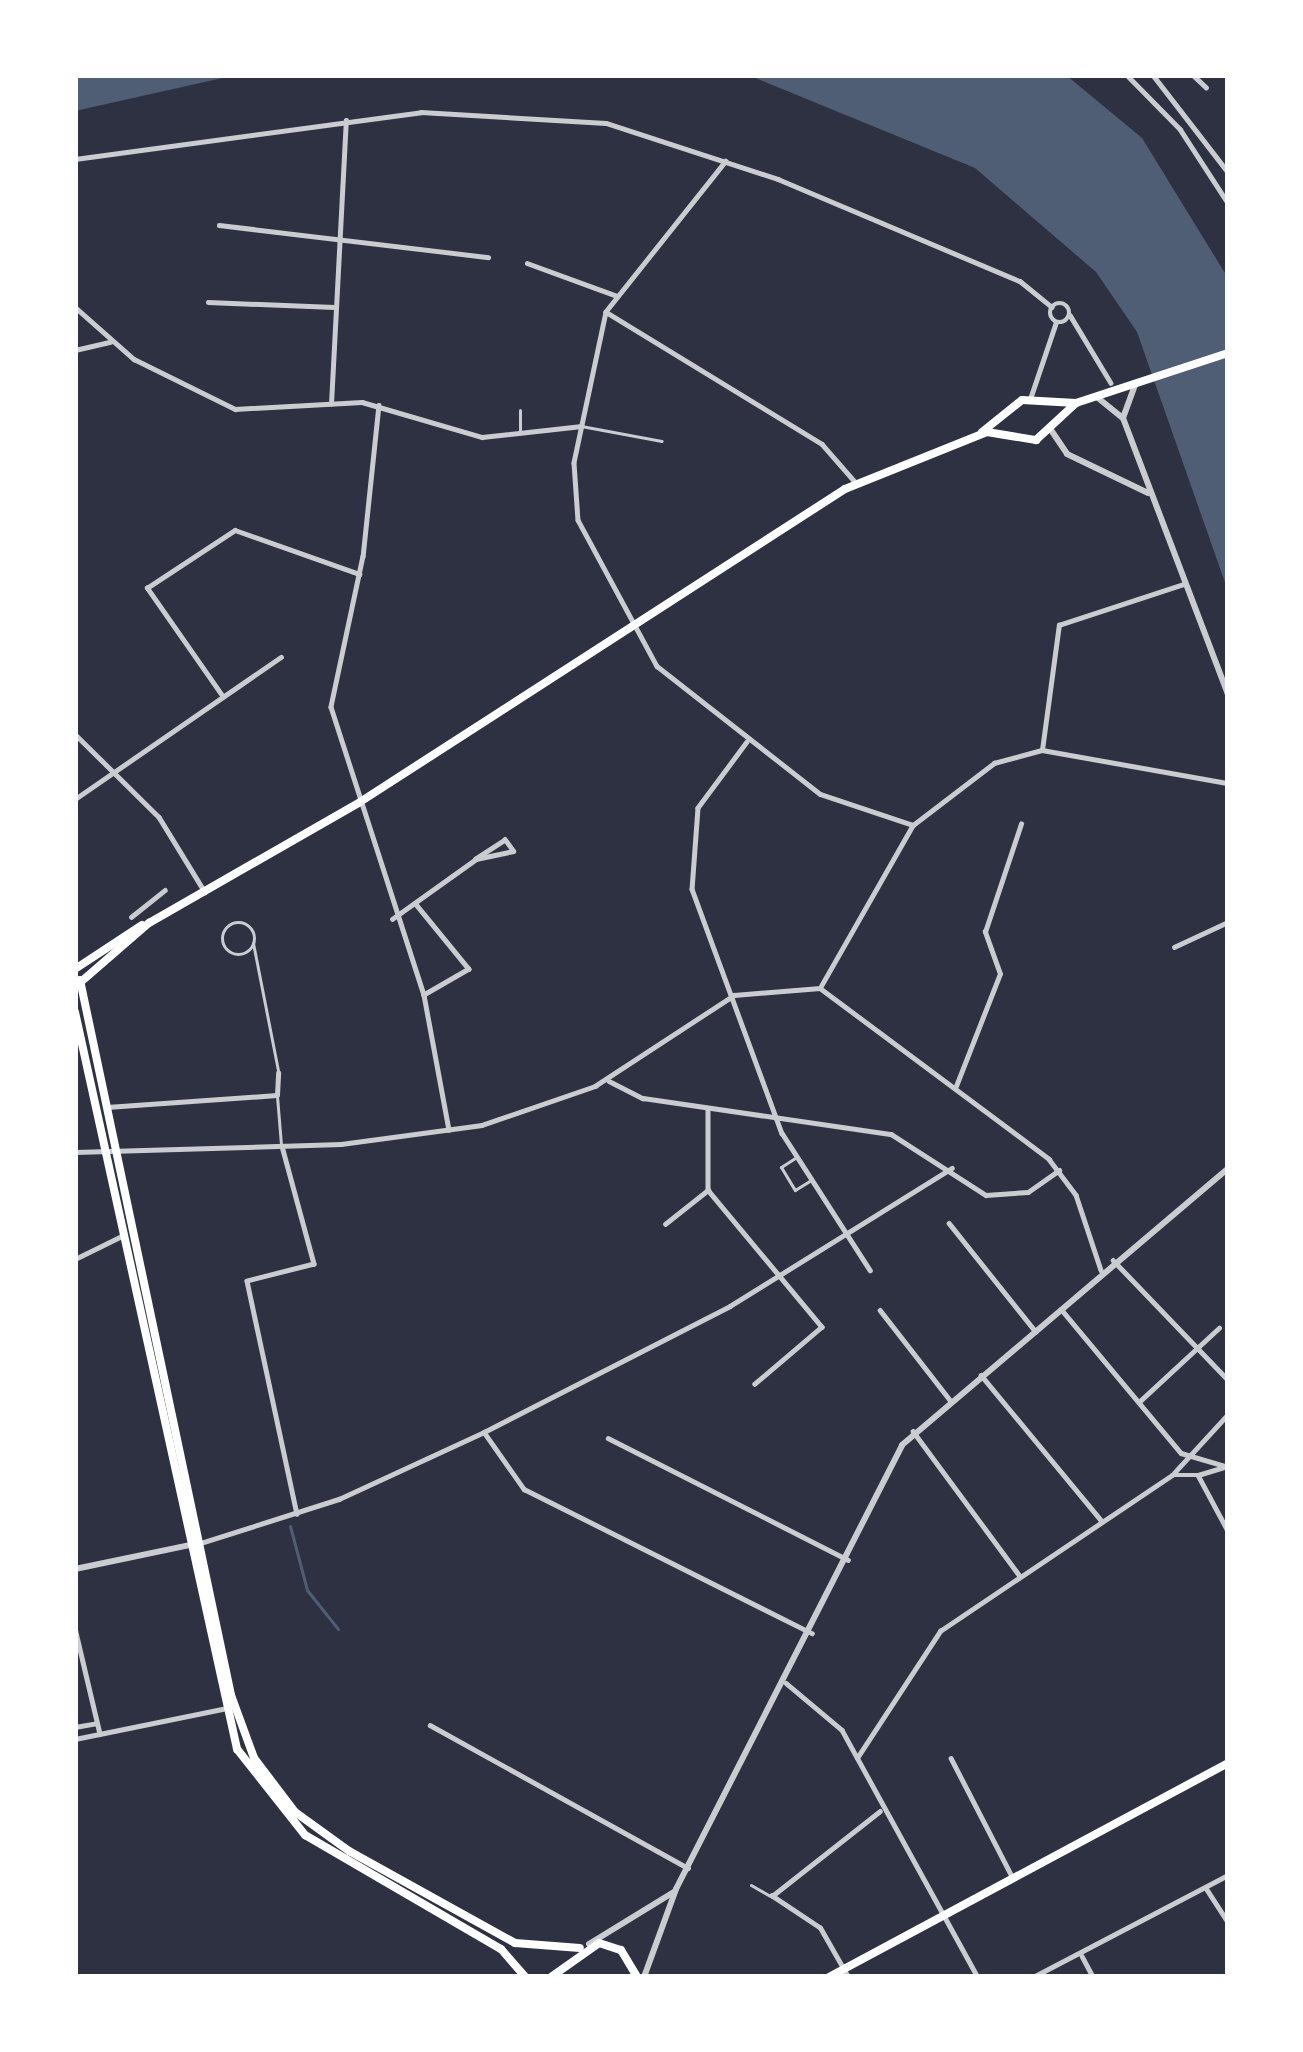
<!DOCTYPE html>
<html>
<head>
<meta charset="utf-8">
<style>
  body { margin:0 }
  #map { position:relative; width:1303px; height:2052px; overflow:hidden; background:#2d3142; font-family:"Titillium Web",sans-serif }
  div>[style] { position:absolute }
  [style*='--x'] { left:calc(var(--x)*1px); top:calc(var(--y)*1px); width:calc(var(--w)*1px); rotate:calc(var(--a)*1deg) }
  .water>* { inset:0; background:#4f5d75 }
  .stream>* { height:3px; margin:-1.5px; padding:0 1.5px; transform-origin:1.5px; border-radius:1.5px; background:#4f5d75 }
  .service>* { height:3px; margin:-1.5px; padding:0 1.5px; transform-origin:1.5px; border-radius:1.5px; background:#caccd0 }
  .service>.ring { margin:-1.5px; padding:0; box-sizing:content-box; background:none; border:3px solid #caccd0; border-radius:50% }
  .pedestrian>* { height:4.5px; margin:-2.25px; padding:0 2.25px; transform-origin:2.25px; border-radius:2.25px; background:#caccd0 }
  .minor>* { height:4.5px; margin:-2.25px; padding:0 2.25px; transform-origin:2.25px; border-radius:2.25px; background:#caccd0 }
  .minor>.ring { margin:-2.25px; padding:0; box-sizing:content-box; background:none; border:4.5px solid #caccd0; border-radius:50% }
  .tertiary>* { height:6px; margin:-3px; padding:0 3px; transform-origin:3px; border-radius:3px; background:#caccd0 }
  .secondary>* { height:8px; margin:-4px; padding:0 4px; transform-origin:4px; border-radius:4px; background:#fff }
  span { translate:-50% -50%; white-space:nowrap; text-align:center; line-height:1.15; -webkit-text-stroke:12px #fff; paint-order:stroke }
  .frame { position:absolute; inset:0; border:78px solid #fff; pointer-events:none }
</style>
</head>
<body>
<div id="map">
  <div class="water">
    <i style="clip-path:polygon(75px 75px,236px 75px,75px 111px)"></i>
    <i style="clip-path:polygon(748px 75px,1066px 75px,1142px 138px,1228px 278px,1228px 591px,1137px 332px,1096px 272px,975px 168px)"></i>
  </div>
  <div class="stream">
    <i style="--x:290;--y:1526;--w:66;--a:75.1"></i>
    <i style="--x:307;--y:1590;--w:50;--a:51.5"></i>
  </div>
  <div class="service">
    <i style="--x:520;--y:410;--w:22;--a:90"></i>
    <i style="--x:581;--y:426;--w:82;--a:10.5"></i>
    <i class="ring" style="left:222px;top:922px;width:29px;height:29px"></i>
    <i style="--x:253;--y:943;--w:130;--a:78.9"></i>
    <i style="--x:277;--y:1096;--w:49;--a:85.3"></i>
    <i style="--x:795;--y:1158;--w:17;--a:147"></i>
    <i style="--x:781;--y:1167;--w:27;--a:59"></i>
    <i style="--x:795;--y:1190;--w:19;--a:-32"></i>
    <i style="--x:751;--y:1885;--w:22;--a:30"></i>
  </div>
  <div class="pedestrian">
    <i style="--x:131;--y:917;--w:43;--a:-38.5"></i>
  </div>
  <div class="minor">
    <i style="--x:1127;--y:75;--w:76;--a:45.5"></i>
    <i style="--x:1180;--y:129;--w:88;--a:57"></i>
    <i style="--x:1153;--y:75;--w:123;--a:52.3"></i>
    <i style="--x:1193;--y:75;--w:18;--a:43"></i>
    <i style="--x:75;--y:159;--w:349;--a:-7.7"></i>
    <i style="--x:421;--y:112;--w:185;--a:3.4"></i>
    <i style="--x:606;--y:123;--w:181;--a:18"></i>
    <i style="--x:778;--y:179;--w:263;--a:22.9"></i>
    <i style="--x:1020;--y:281;--w:41;--a:39.1"></i>
    <i style="--x:726;--y:161;--w:193;--a:128.5"></i>
    <i style="--x:606;--y:312;--w:154;--a:102"></i>
    <i style="--x:574;--y:463;--w:57;--a:86"></i>
    <i style="--x:578;--y:520;--w:166;--a:61.6"></i>
    <i style="--x:657;--y:666;--w:207;--a:38.1"></i>
    <i style="--x:820;--y:794;--w:98;--a:18.4"></i>
    <i style="--x:913;--y:825;--w:102;--a:-37.4"></i>
    <i style="--x:994;--y:763;--w:50;--a:-15.2"></i>
    <i style="--x:1042;--y:750;--w:189;--a:10.1"></i>
    <i style="--x:219;--y:225;--w:271;--a:6.8"></i>
    <i style="--x:527;--y:263;--w:96;--a:20.1"></i>
    <i style="--x:208;--y:302;--w:126;--a:2.3"></i>
    <i class="ring" style="left:1050px;top:303px;width:15.5px;height:15.5px"></i>
    <i style="--x:75;--y:307;--w:79;--a:41.4"></i>
    <i style="--x:134;--y:359;--w:113;--a:26.3"></i>
    <i style="--x:235;--y:409;--w:127;--a:-3.2"></i>
    <i style="--x:362;--y:402;--w:125;--a:16.3"></i>
    <i style="--x:482;--y:437;--w:100;--a:-6.3"></i>
    <i style="--x:606;--y:312;--w:253;--a:31.4"></i>
    <i style="--x:822;--y:444;--w:52;--a:48.9"></i>
    <i style="--x:1070;--y:315;--w:79;--a:58.9"></i>
    <i style="--x:75;--y:350;--w:36;--a:-13"></i>
    <i style="--x:1030;--y:399;--w:81;--a:-71.3"></i>
    <i style="--x:331;--y:404;--w:284;--a:-87"></i>
    <i style="--x:379;--y:405;--w:152;--a:96"></i>
    <i style="--x:363;--y:556;--w:154;--a:102"></i>
    <i style="--x:331;--y:707;--w:303;--a:72.1"></i>
    <i style="--x:424;--y:995;--w:137;--a:79.5"></i>
    <i style="--x:223;--y:697;--w:133;--a:-124.9"></i>
    <i style="--x:147;--y:588;--w:105;--a:-33.4"></i>
    <i style="--x:235;--y:530;--w:132;--a:19.5"></i>
    <i style="--x:75;--y:734;--w:118;--a:44.7"></i>
    <i style="--x:159;--y:817;--w:88;--a:58.5"></i>
    <i style="--x:747;--y:742;--w:82;--a:126.6"></i>
    <i style="--x:698;--y:808;--w:81;--a:94.2"></i>
    <i style="--x:692;--y:889;--w:260;--a:69.8"></i>
    <i style="--x:782;--y:1133;--w:163;--a:57.3"></i>
    <i style="--x:1042;--y:750;--w:126;--a:-82.3"></i>
    <i style="--x:1059;--y:625;--w:132;--a:-18.2"></i>
    <i style="--x:75;--y:799;--w:250;--a:-34.6"></i>
    <i style="--x:415;--y:903;--w:85;--a:50.7"></i>
    <i style="--x:469;--y:969;--w:52;--a:150"></i>
    <i style="--x:392;--y:919;--w:103;--a:-35.5"></i>
    <i style="--x:476;--y:859;--w:38;--a:-12"></i>
    <i style="--x:513;--y:851;--w:14;--a:-126"></i>
    <i style="--x:505;--y:840;--w:35;--a:147"></i>
    <i style="--x:1174;--y:947;--w:60;--a:-24.8"></i>
    <i style="--x:821;--y:986;--w:185;--a:-60.3"></i>
    <i style="--x:609;--y:1081;--w:38;--a:27"></i>
    <i style="--x:643;--y:1098;--w:251;--a:8.3"></i>
    <i style="--x:891;--y:1134;--w:113;--a:32.7"></i>
    <i style="--x:986;--y:1195;--w:42;--a:-4.1"></i>
    <i style="--x:1028;--y:1192;--w:38;--a:-35"></i>
    <i style="--x:956;--y:1086;--w:120;--a:-68.6"></i>
    <i style="--x:1000;--y:974;--w:45;--a:-109.7"></i>
    <i style="--x:985;--y:932;--w:114;--a:-71.6"></i>
    <i style="--x:107;--y:1107;--w:170;--a:-4"></i>
    <i style="--x:277;--y:1095;--w:22;--a:-87"></i>
    <i style="--x:708;--y:1109;--w:81;--a:90"></i>
    <i style="--x:708;--y:1190;--w:178;--a:50.2"></i>
    <i style="--x:822;--y:1327;--w:88;--a:139.6"></i>
    <i style="--x:282;--y:1146;--w:122;--a:74.8"></i>
    <i style="--x:314;--y:1264;--w:69;--a:165.8"></i>
    <i style="--x:247;--y:1281;--w:238;--a:77.9"></i>
    <i style="--x:75;--y:1152;--w:266;--a:-1.7"></i>
    <i style="--x:341;--y:1144;--w:142;--a:-7.7"></i>
    <i style="--x:482;--y:1125;--w:120;--a:-19"></i>
    <i style="--x:595;--y:1086;--w:166;--a:-33.2"></i>
    <i style="--x:734;--y:995;--w:86;--a:-4.7"></i>
    <i style="--x:820;--y:988;--w:286;--a:36.7"></i>
    <i style="--x:1049;--y:1159;--w:45;--a:53.1"></i>
    <i style="--x:1076;--y:1195;--w:79;--a:71.6"></i>
    <i style="--x:949;--y:1223;--w:139;--a:51.4"></i>
    <i style="--x:665;--y:1224;--w:55;--a:-38.3"></i>
    <i style="--x:75;--y:1259;--w:55;--a:-26.1"></i>
    <i style="--x:1113;--y:1260;--w:166;--a:46.2"></i>
    <i style="--x:1061;--y:1309;--w:187;--a:50.2"></i>
    <i style="--x:1181;--y:1453;--w:46;--a:16.5"></i>
    <i style="--x:880;--y:1310;--w:114;--a:52.1"></i>
    <i style="--x:981;--y:1375;--w:187;--a:50.4"></i>
    <i style="--x:1139;--y:1402;--w:109;--a:-42.8"></i>
    <i style="--x:913;--y:1431;--w:180;--a:53.6"></i>
    <i style="--x:484;--y:1432;--w:70;--a:54.9"></i>
    <i style="--x:524;--y:1489;--w:322;--a:26.6"></i>
    <i style="--x:608;--y:1438;--w:269;--a:26.9"></i>
    <i style="--x:1174;--y:1473;--w:80;--a:-47.5"></i>
    <i style="--x:1198;--y:1475;--w:64;--a:61.8"></i>
    <i style="--x:1198;--y:1475;--w:31;--a:-17"></i>
    <i style="--x:201;--y:1543;--w:145;--a:-17.7"></i>
    <i style="--x:339;--y:1499;--w:160;--a:-24.8"></i>
    <i style="--x:484;--y:1432;--w:276;--a:-27.1"></i>
    <i style="--x:730;--y:1306;--w:261;--a:-31.9"></i>
    <i style="--x:75;--y:1628;--w:109;--a:76.7"></i>
    <i style="--x:786;--y:1683;--w:73;--a:40"></i>
    <i style="--x:842;--y:1730;--w:282;--a:61.2"></i>
    <i style="--x:430;--y:1725;--w:295;--a:29"></i>
    <i style="--x:75;--y:1727;--w:22;--a:-10"></i>
    <i style="--x:75;--y:1739;--w:151;--a:-11.5"></i>
    <i style="--x:857;--y:1758;--w:152;--a:-56.8"></i>
    <i style="--x:940;--y:1631;--w:280;--a:-33.9"></i>
    <i style="--x:1172;--y:1475;--w:26;--a:0"></i>
    <i style="--x:951;--y:1758;--w:135;--a:62.7"></i>
    <i style="--x:1206;--y:1888;--w:40;--a:57.1"></i>
    <i style="--x:1082;--y:1956;--w:24;--a:62"></i>
    <i style="--x:848;--y:1977;--w:56;--a:-119.7"></i>
    <i style="--x:820;--y:1928;--w:58;--a:-146.3"></i>
    <i style="--x:772;--y:1896;--w:137;--a:-38.2"></i>
    <i style="--x:1033;--y:1977;--w:220;--a:-27.6"></i>
  </div>
  <div class="tertiary">
    <i style="--x:1135;--y:385;--w:35;--a:110"></i>
    <i style="--x:1123;--y:418;--w:295;--a:69.2"></i>
    <i style="--x:1098;--y:398;--w:32;--a:39"></i>
    <i style="--x:1049;--y:427;--w:32;--a:56"></i>
    <i style="--x:1067;--y:454;--w:90;--a:25.7"></i>
    <i style="--x:75;--y:1569;--w:123;--a:-11.8"></i>
    <i style="--x:589;--y:1944;--w:100;--a:-31.5"></i>
    <i style="--x:644;--y:1977;--w:94;--a:-70"></i>
    <i style="--x:676;--y:1889;--w:498;--a:-63"></i>
    <i style="--x:902;--y:1445;--w:427;--a:-40.3"></i>
  </div>
  <div class="secondary">
    <i style="--x:982;--y:432;--w:51;--a:-38.7"></i>
    <i style="--x:1022;--y:400;--w:54;--a:3.2"></i>
    <i style="--x:1076;--y:403;--w:160;--a:-18.2"></i>
    <i style="--x:75;--y:969;--w:80;--a:-33.3"></i>
    <i style="--x:80;--y:980;--w:731;--a:78.07"></i>
    <i style="--x:231;--y:1695;--w:67;--a:69.9"></i>
    <i style="--x:254;--y:1758;--w:68;--a:52.8"></i>
    <i style="--x:295;--y:1812;--w:67;--a:35.8"></i>
    <i style="--x:349;--y:1851;--w:190;--a:29"></i>
    <i style="--x:515;--y:1943;--w:65;--a:4.4"></i>
    <i style="--x:75;--y:987;--w:98;--a:-40.9"></i>
    <i style="--x:149;--y:923;--w:243;--a:-29.8"></i>
    <i style="--x:360;--y:802;--w:577;--a:-32.84"></i>
    <i style="--x:845;--y:489;--w:153;--a:-21.9"></i>
    <i style="--x:987;--y:432;--w:50;--a:9.3"></i>
    <i style="--x:1036;--y:440;--w:54;--a:-42.8"></i>
    <i style="--x:75;--y:1012;--w:755;--a:77.6"></i>
    <i style="--x:237;--y:1749;--w:110;--a:51.7"></i>
    <i style="--x:305;--y:1835;--w:227;--a:30.2"></i>
    <i style="--x:501;--y:1949;--w:37;--a:49"></i>
    <i style="--x:551;--y:1977;--w:59;--a:-35.3"></i>
    <i style="--x:599;--y:1943;--w:23;--a:18"></i>
    <i style="--x:621;--y:1950;--w:31;--a:59"></i>
    <i style="--x:829;--y:1977;--w:453;--a:-28.2"></i>
  </div>
  <div class="frame"></div>
</div>
</body>
</html>
